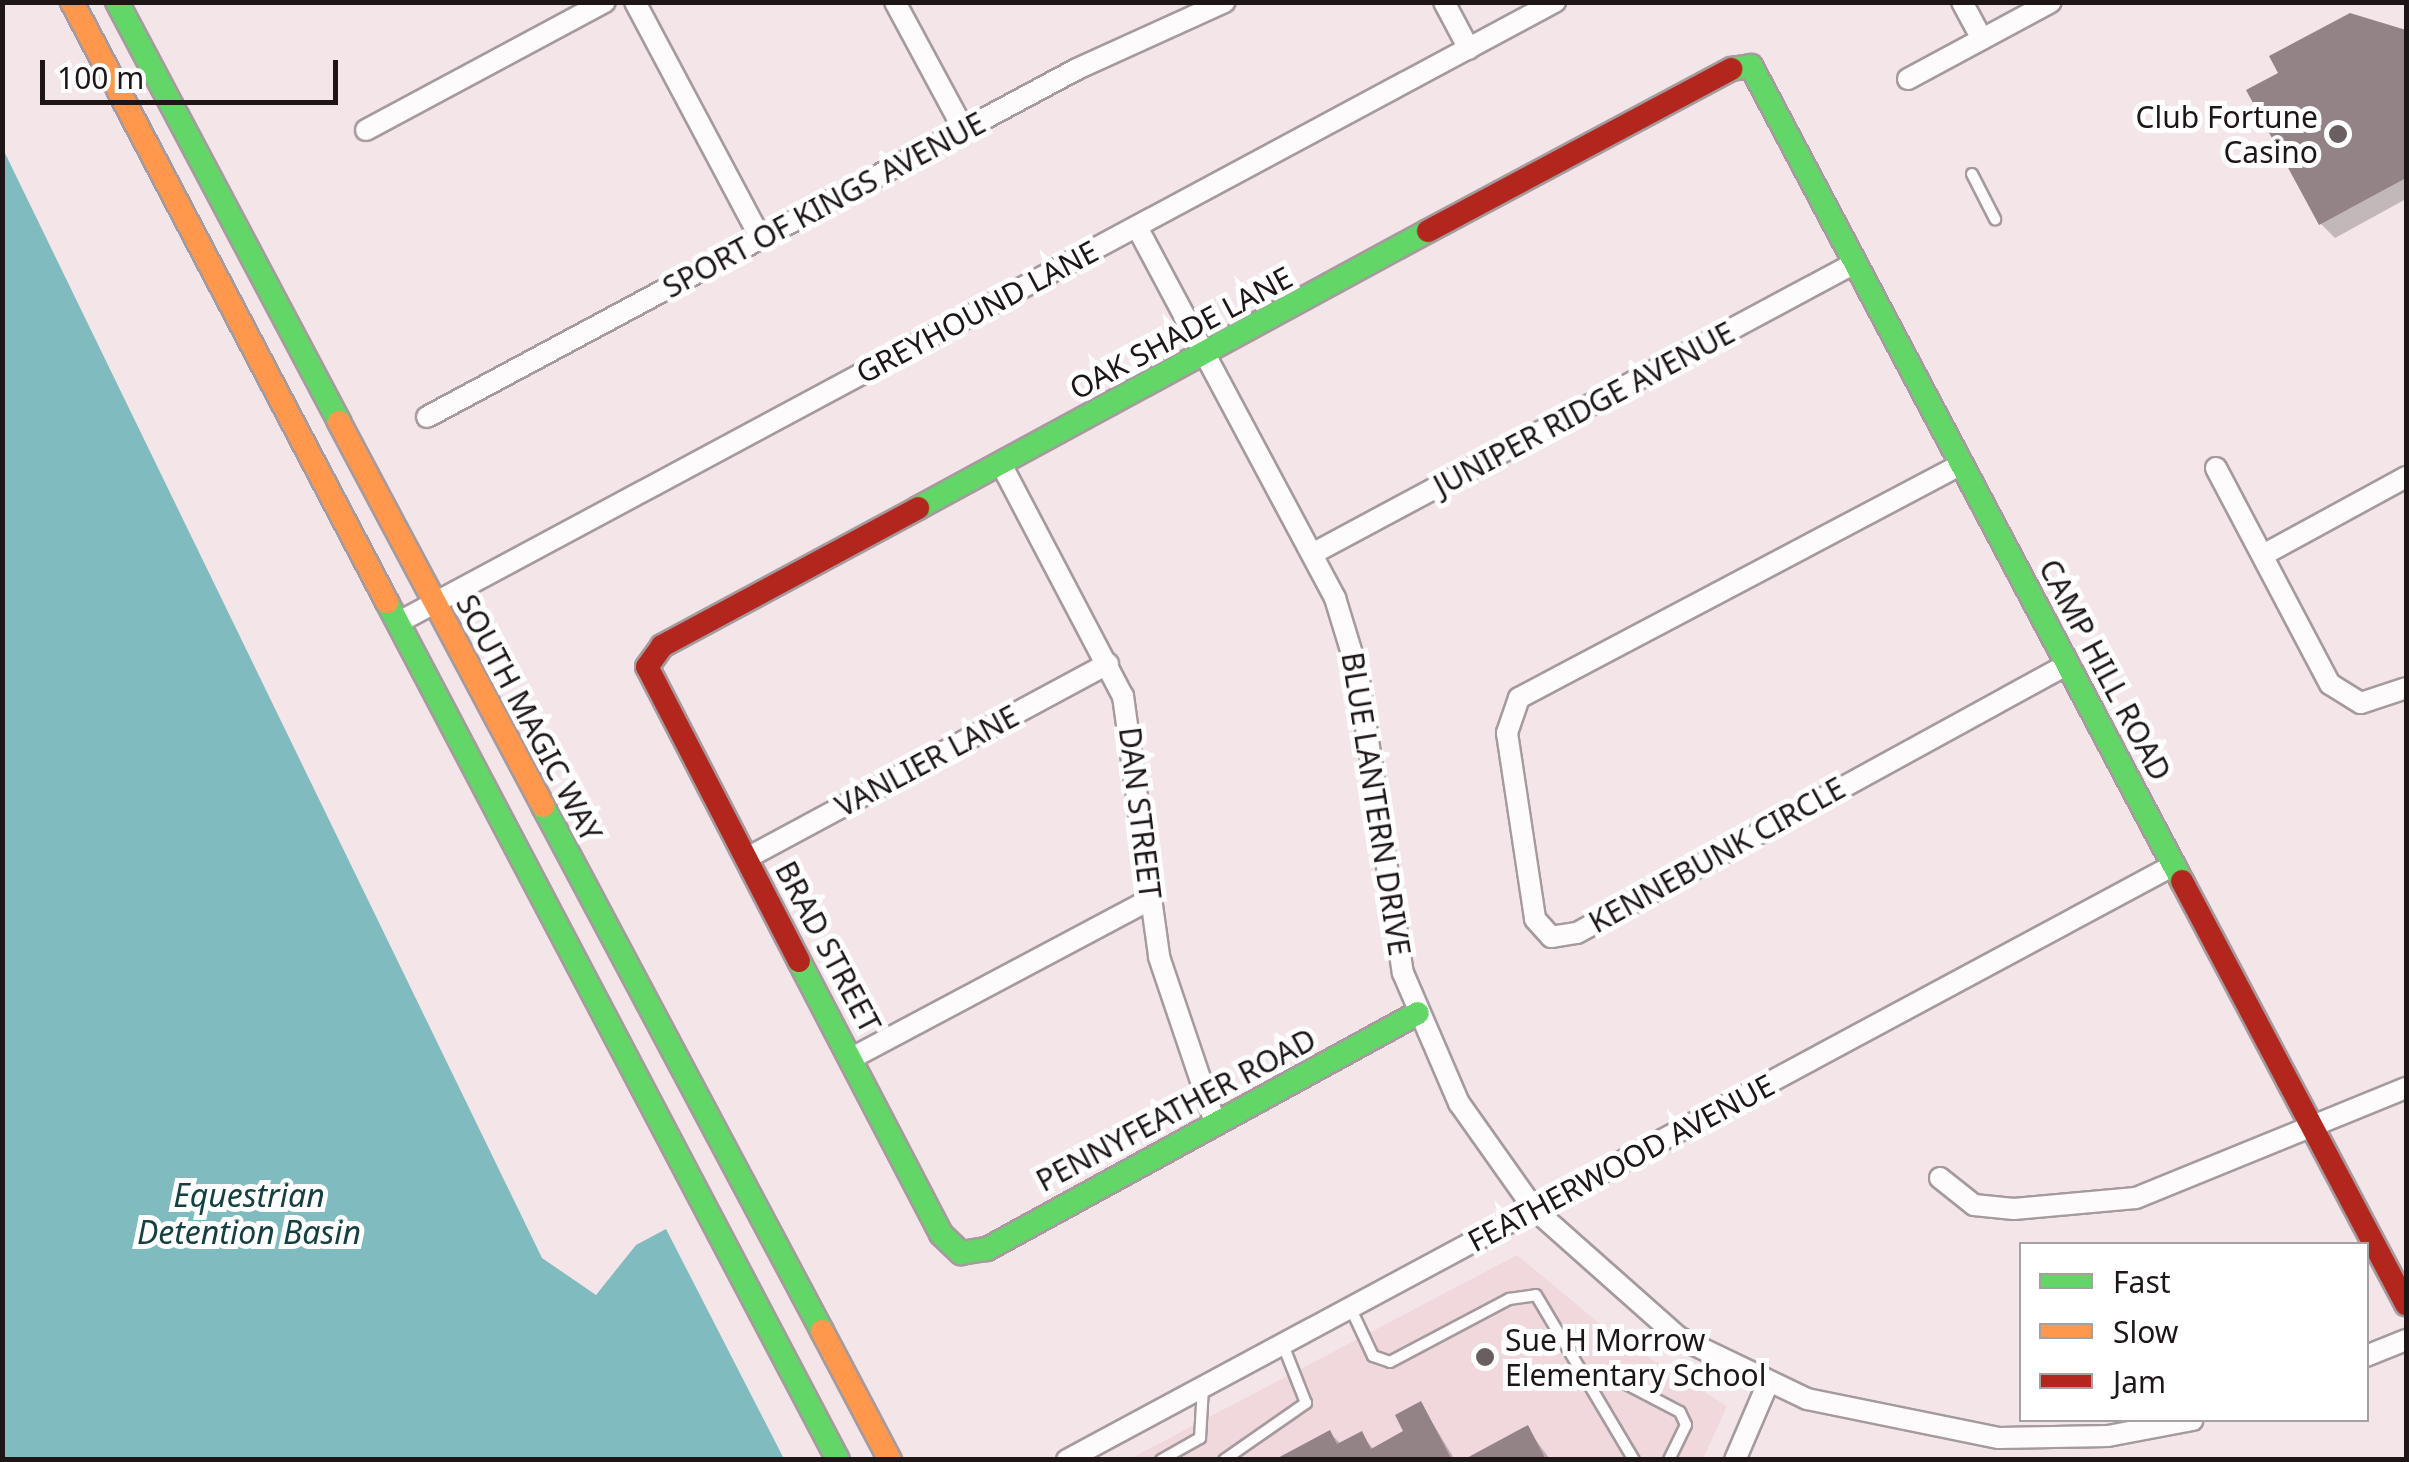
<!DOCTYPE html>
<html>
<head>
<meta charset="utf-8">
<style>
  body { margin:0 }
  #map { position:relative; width:2409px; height:1462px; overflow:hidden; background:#f3e5e8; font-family:"Noto Sans",sans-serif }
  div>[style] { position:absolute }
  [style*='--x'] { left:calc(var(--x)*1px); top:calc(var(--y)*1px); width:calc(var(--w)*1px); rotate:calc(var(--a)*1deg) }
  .built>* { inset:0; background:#f1d8dc }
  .water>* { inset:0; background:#80bbbf }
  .shadow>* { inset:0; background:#0003 }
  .building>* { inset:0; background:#938387 }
  .roads { filter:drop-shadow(2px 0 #a59a9d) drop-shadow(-2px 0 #a59a9d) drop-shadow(0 2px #a59a9d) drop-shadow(0 -2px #a59a9d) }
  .lane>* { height:10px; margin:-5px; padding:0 5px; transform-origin:5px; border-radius:5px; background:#fdfbfc }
  .street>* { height:20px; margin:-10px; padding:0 10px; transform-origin:10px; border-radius:10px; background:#fdfbfc }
  .fast>* { height:22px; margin:-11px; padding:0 11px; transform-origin:11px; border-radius:11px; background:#63d668 }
  .slow>* { height:22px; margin:-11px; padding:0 11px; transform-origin:11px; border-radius:11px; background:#ff974d }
  .jam>* { height:22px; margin:-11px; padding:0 11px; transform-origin:11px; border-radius:11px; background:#b3261e }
  .dots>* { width:28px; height:28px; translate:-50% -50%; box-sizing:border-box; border:5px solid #fff; border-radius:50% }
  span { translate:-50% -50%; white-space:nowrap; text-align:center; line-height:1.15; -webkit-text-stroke:10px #fff; paint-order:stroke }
  .poi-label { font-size:30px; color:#1e1517 }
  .right { translate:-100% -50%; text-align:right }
  .left { translate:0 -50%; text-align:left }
  .street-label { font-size:30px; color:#1e1517 }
  .water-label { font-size:32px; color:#154041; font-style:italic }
  .frame { position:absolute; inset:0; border:5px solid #1e1517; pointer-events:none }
  .legend { position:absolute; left:2019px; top:1242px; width:350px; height:180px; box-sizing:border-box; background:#fff; border:2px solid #a5a1a2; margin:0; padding:12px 18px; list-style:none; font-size:30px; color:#1e1517 }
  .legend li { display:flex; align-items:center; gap:20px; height:50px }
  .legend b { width:50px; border:2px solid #a5a1a2 }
  .scale { position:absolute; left:40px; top:60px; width:298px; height:45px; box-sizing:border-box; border:5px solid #1e1517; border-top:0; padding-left:12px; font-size:30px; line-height:35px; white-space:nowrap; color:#1e1517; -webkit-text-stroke:8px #fff; paint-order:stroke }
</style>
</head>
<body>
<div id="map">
  <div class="built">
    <i style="clip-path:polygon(1517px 1255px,1617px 1338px,1727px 1406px,1703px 1459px,1128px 1460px)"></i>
  </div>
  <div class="water">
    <i style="clip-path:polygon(2px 147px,542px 1258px,596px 1295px,636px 1245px,666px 1229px,784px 1459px,3px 1459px)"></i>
  </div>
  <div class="shadow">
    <i style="clip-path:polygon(2350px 15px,2406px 33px,2406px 199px,2335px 238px,2321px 224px,2282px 74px)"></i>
    <i style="clip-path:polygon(1421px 1404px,1455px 1460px,1279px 1460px,1330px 1433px,1341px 1444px,1361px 1434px,1374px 1450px,1407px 1432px)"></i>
    <i style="clip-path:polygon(1527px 1428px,1549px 1458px,1566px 1460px,1469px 1460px)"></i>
  </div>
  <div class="building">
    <i style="clip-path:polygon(2350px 13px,2406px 30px,2406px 178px,2319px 225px,2246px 90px,2278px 73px,2269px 56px)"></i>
    <i style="clip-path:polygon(1421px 1401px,1452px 1460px,1274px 1460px,1330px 1430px,1337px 1444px,1362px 1431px,1371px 1449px,1403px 1431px,1395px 1415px)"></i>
    <i style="clip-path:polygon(1528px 1425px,1546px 1460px,1463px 1460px)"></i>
  </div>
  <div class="roads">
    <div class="lane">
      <i style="--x:1972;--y:174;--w:51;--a:62.9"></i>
      <i style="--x:1351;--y:1309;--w:52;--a:64.9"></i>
      <i style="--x:1373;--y:1356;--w:18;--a:19"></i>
      <i style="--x:1390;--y:1362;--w:135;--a:-27.9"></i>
      <i style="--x:1509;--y:1299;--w:27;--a:-8"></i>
      <i style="--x:1536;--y:1295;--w:192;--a:59.3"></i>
      <i style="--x:1591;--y:1380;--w:24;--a:-5"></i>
      <i style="--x:1615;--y:1378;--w:73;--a:27.6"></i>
      <i style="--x:1680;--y:1412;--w:14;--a:65"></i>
      <i style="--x:1686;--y:1425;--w:39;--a:116"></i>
      <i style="--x:1161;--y:1460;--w:45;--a:-29.4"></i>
      <i style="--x:1200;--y:1438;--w:51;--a:-86.6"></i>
      <i style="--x:1224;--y:1460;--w:100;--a:-34.8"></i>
      <i style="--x:1306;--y:1403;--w:62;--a:-111.6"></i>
    </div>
    <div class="street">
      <i style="--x:635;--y:2;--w:268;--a:62"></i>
      <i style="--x:895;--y:2;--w:145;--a:61.7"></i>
      <i style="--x:1444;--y:2;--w:53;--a:62"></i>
      <i style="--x:1962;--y:2;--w:42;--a:61.6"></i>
      <i style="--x:1908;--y:79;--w:162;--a:-28.3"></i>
      <i style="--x:366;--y:130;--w:271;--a:-28.2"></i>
      <i style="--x:1137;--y:227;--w:421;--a:61.9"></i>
      <i style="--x:1335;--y:598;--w:78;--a:73"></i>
      <i style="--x:1358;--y:673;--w:303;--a:81.5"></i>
      <i style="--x:1403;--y:973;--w:142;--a:66.7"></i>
      <i style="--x:1459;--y:1103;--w:130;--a:54.7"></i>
      <i style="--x:1534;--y:1209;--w:193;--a:41.6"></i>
      <i style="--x:1678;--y:1337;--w:143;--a:25.7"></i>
      <i style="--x:1807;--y:1399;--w:196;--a:11.5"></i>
      <i style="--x:1999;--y:1438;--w:109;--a:-1.1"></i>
      <i style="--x:2108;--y:1436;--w:86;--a:-10.7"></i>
      <i style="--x:427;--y:417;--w:737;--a:-28.16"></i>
      <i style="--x:1077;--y:69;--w:162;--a:-24.4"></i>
      <i style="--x:1001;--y:464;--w:262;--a:62.3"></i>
      <i style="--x:1123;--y:696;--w:263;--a:82.1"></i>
      <i style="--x:1159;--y:957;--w:174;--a:71.3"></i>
      <i style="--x:1962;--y:464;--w:501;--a:152.16"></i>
      <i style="--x:1519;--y:698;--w:37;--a:109"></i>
      <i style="--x:1507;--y:733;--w:188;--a:81.4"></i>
      <i style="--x:1535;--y:919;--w:24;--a:48"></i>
      <i style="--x:1551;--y:937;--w:26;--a:-9"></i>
      <i style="--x:1577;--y:933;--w:560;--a:-28.72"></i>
      <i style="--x:2216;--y:468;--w:244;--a:62.2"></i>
      <i style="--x:2330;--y:684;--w:36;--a:32"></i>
      <i style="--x:2361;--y:703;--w:47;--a:-18.4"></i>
      <i style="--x:1312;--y:554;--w:616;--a:-28.19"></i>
      <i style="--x:2263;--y:555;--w:163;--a:-28.6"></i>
      <i style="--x:399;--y:622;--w:1312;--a:-28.21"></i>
      <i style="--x:747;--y:858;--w:410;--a:-28.3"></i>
      <i style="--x:852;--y:1058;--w:339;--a:-28"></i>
      <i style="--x:1940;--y:1178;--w:43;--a:38.5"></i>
      <i style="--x:1974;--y:1205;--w:40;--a:5.7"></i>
      <i style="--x:2014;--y:1209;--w:122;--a:-5.2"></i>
      <i style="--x:2136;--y:1198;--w:292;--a:-22.2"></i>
      <i style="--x:2366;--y:1356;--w:43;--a:-21.8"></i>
      <i style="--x:1067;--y:1460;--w:1257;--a:-28.26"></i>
      <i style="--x:1735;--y:1460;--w:84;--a:-66.8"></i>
    </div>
    <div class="fast">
      <i style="--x:117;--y:2;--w:475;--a:62.1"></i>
      <i style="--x:1732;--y:69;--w:19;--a:-9"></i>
      <i style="--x:1751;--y:66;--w:922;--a:62.13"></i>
      <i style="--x:918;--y:508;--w:580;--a:-28.51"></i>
      <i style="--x:387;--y:602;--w:969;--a:62.27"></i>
      <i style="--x:543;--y:806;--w:595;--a:62.01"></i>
      <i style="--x:799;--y:961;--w:308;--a:62.5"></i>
      <i style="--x:941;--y:1234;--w:28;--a:44"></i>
      <i style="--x:961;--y:1253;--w:26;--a:-9"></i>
      <i style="--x:987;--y:1249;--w:491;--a:-28.7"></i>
    </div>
    <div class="slow">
      <i style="--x:72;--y:2;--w:678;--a:62.3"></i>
      <i style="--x:339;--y:422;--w:435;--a:62"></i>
      <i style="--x:822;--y:1331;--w:146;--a:62.2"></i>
    </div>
    <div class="jam">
      <i style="--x:1428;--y:231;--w:344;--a:-28.1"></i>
      <i style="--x:2182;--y:881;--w:479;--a:62.1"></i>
      <i style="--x:799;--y:961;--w:331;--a:-117.3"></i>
      <i style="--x:647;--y:667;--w:26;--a:-54"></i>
      <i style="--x:662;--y:646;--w:291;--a:-28.3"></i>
    </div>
  </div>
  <div class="dots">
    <i style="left:2338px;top:134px;background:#695e60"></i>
    <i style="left:1485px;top:1357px;background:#695e60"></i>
  </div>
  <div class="poi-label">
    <span class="right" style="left:2318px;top:134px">Club Fortune<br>Casino</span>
    <span class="left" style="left:1505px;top:1357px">Sue H Morrow<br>Elementary School</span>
  </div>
  <div class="street-label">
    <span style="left:824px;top:205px;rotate:-28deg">SPORT OF KINGS AVENUE</span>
    <span style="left:977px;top:312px;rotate:-28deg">GREYHOUND LANE</span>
    <span style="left:1181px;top:333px;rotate:-28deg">OAK SHADE LANE</span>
    <span style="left:1584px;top:409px;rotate:-28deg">JUNIPER RIDGE AVENUE</span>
    <span style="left:2105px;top:670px;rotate:62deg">CAMP HILL ROAD</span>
    <span style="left:529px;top:718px;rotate:62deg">SOUTH MAGIC WAY</span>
    <span style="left:927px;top:761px;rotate:-28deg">VANLIER LANE</span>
    <span style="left:1376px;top:804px;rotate:81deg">BLUE LANTERN DRIVE</span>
    <span style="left:1140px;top:813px;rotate:83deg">DAN STREET</span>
    <span style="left:1717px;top:855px;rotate:-29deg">KENNEBUNK CIRCLE</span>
    <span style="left:828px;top:947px;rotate:62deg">BRAD STREET</span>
    <span style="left:1176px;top:1110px;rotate:-28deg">PENNYFEATHER ROAD</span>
    <span style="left:1621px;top:1163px;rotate:-28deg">FEATHERWOOD AVENUE</span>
  </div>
  <div class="water-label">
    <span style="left:249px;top:1214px">Equestrian<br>Detention Basin</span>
  </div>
  <div class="frame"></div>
  <ul class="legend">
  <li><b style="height:12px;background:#63d668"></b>Fast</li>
  <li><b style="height:12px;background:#ff974d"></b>Slow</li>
  <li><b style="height:12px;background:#b3261e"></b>Jam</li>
  </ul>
  <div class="scale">100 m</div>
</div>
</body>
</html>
